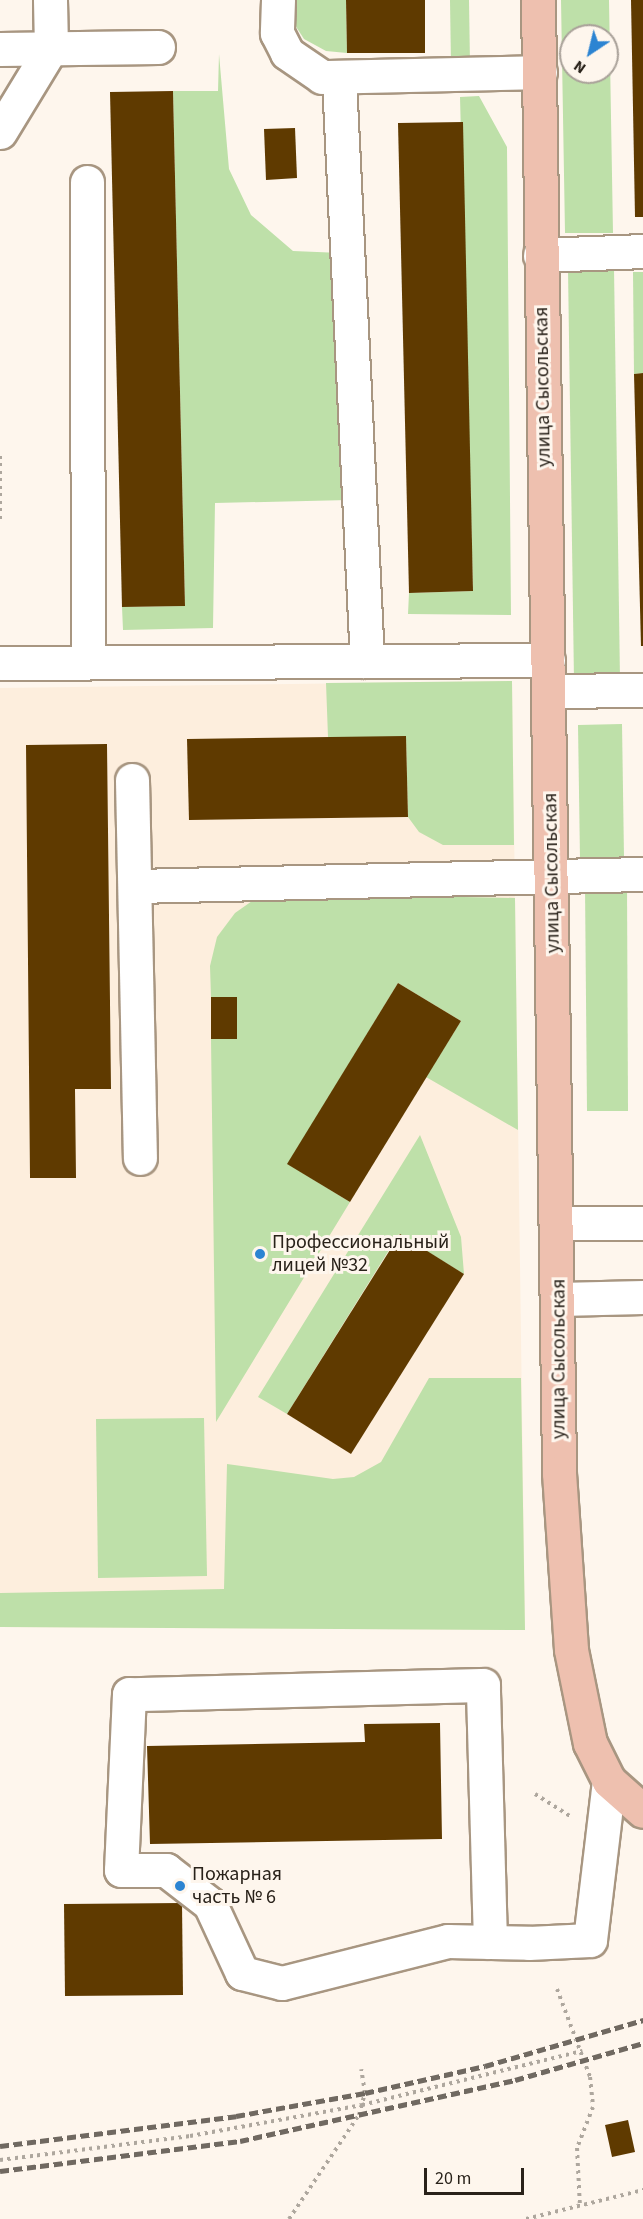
<!DOCTYPE html>
<html>
<head>
<meta charset="utf-8">
<style>
  body { margin:0 }
  #map { position:relative; width:643px; height:2219px; overflow:hidden; background:#fef6ed; font-family:"Source Sans 3",sans-serif }
  div>[style] { position:absolute }
  [style*='--x'] { left:calc(var(--x)*1px); top:calc(var(--y)*1px); width:calc(var(--w)*1px); rotate:calc(var(--a)*1deg) }
  .built>* { inset:0; background:#fdeedd }
  .green>* { inset:0; background:#bee0a9 }
  .building>* { inset:0; background:#5f3a00 }
  .path>* { height:4px; margin-top:-2px; transform-origin:0; background:repeating-linear-gradient(90deg,#aea79e 0 3px,transparent 0 7.5px) }
  .roads { filter:drop-shadow(2px 0 #a89681) drop-shadow(-2px 0 #a89681) drop-shadow(0 2px #a89681) drop-shadow(0 -2px #a89681) }
  .minor>* { height:33px; margin:-16.5px; padding:0 16.5px; transform-origin:16.5px; border-radius:16.5px; background:#fff }
  .major>* { height:33px; margin:-16.5px; padding:0 16.5px; transform-origin:16.5px; border-radius:16.5px; background:#eec0af }
  .rail>* { height:4.5px; margin-top:-2.25px; transform-origin:0; background:repeating-linear-gradient(90deg,#706961 0 9px,transparent 0 13.5px) }
  .dots>* { width:16px; height:16px; translate:-50% -50%; box-sizing:border-box; border:3px solid #fef6ed; border-radius:50% }
  span { translate:-50% -50%; white-space:nowrap; text-align:center; line-height:1.15; -webkit-text-stroke:6px #fef6ed; paint-order:stroke }
  .street-label { font-size:20px; color:#29221a }
  .poi-label { font-size:20px; color:#29221a }
  .left { translate:0 -50%; text-align:left }
  .north { position:absolute; left:559px; top:24px; width:60px; height:60px; box-sizing:border-box; background:#fef6ed; border:2px solid #a9a199; border-radius:50%; rotate:215deg; font-size:16px; font-weight:700; line-height:24px; text-align:center; color:#29221a }
  .north::after { content:''; display:block; margin:auto; width:21px; height:27px; background:#2c84d2; clip-path:polygon(50% 0,100% 100%,50% 72%,0 100%) }
  .scale { position:absolute; left:424px; top:2168px; width:100px; height:27px; box-sizing:border-box; border:3px solid #29221a; border-top:0; padding-left:8px; font-size:18px; line-height:21px; white-space:nowrap; color:#29221a; -webkit-text-stroke:4px #fef6ed; paint-order:stroke }
</style>
</head>
<body>
<div id="map">
  <div class="built">
    <i style="clip-path:polygon(512px 681px,525px 1630px,0 1627px,0 688px)"></i>
  </div>
  <div class="green">
    <i style="clip-path:polygon(293px 0,346px 0,347px 53px,326px 51px,304px 39px,293px 22px)"></i>
    <i style="clip-path:polygon(450px 0,469px 0,470px 65px,451px 65px)"></i>
    <i style="clip-path:polygon(evenodd,561px 0,609px 0,613px 233px,565px 233px,561px 0,571px 36px,607px 36px,607px 72px,571px 72px,571px 36px)"></i>
    <i style="clip-path:polygon(219px 54px,229px 169px,251px 215px,293px 251px,341px 253px,349px 500px,215px 503px,213px 628px,123px 630px,122px 607px,185px 606px,173px 91px,218px 91px)"></i>
    <i style="clip-path:polygon(479px 96px,507px 147px,511px 615px,408px 614px,409px 593px,473px 591px,460px 97px)"></i>
    <i style="clip-path:polygon(614px 268px,620px 680px,574px 680px,568px 269px)"></i>
    <i style="clip-path:polygon(633px 272px,643px 272px,643px 373px,634px 374px)"></i>
    <i style="clip-path:polygon(512px 681px,514px 845px,443px 845px,419px 832px,408px 817px,406px 737px,328px 737px,326px 683px)"></i>
    <i style="clip-path:polygon(622px 724px,624px 857px,580px 858px,578px 725px)"></i>
    <i style="clip-path:polygon(627px 885px,628px 1111px,587px 1111px,585px 886px)"></i>
    <i style="clip-path:polygon(276px 893px,515px 898px,518px 1130px,426px 1077px,461px 1021px,398px 983px,288px 1164px,350px 1202px,216px 1422px,211px 1039px,237px 1038px,237px 998px,211px 997px,210px 966px,217px 937px,235px 913px,259px 896px)"></i>
    <i style="clip-path:polygon(420px 1135px,461px 1237px,464px 1274px,399px 1234px,287px 1414px,258px 1397px)"></i>
    <i style="clip-path:polygon(429px 1378px,521px 1378px,525px 1630px,0 1627px,0 1593px,224px 1589px,227px 1464px,333px 1479px,354px 1477px,381px 1462px)"></i>
    <i style="clip-path:polygon(204px 1418px,207px 1576px,98px 1578px,96px 1419px)"></i>
  </div>
  <div class="building">
    <i style="clip-path:polygon(346px 0,425px 0,425px 53px,347px 53px)"></i>
    <i style="clip-path:polygon(631px 0,643px 0,643px 217px,635px 217px)"></i>
    <i style="clip-path:polygon(173px 91px,185px 606px,122px 607px,110px 92px)"></i>
    <i style="clip-path:polygon(463px 122px,473px 591px,409px 593px,398px 123px)"></i>
    <i style="clip-path:polygon(295px 128px,297px 178px,266px 180px,264px 129px)"></i>
    <i style="clip-path:polygon(643px 373px,643px 646px,641px 646px,634px 374px)"></i>
    <i style="clip-path:polygon(406px 736px,408px 817px,189px 820px,187px 739px)"></i>
    <i style="clip-path:polygon(107px 744px,111px 1089px,75px 1089px,76px 1178px,30px 1178px,26px 745px)"></i>
    <i style="clip-path:polygon(398px 983px,461px 1021px,350px 1202px,287px 1164px)"></i>
    <i style="clip-path:polygon(211px 997px,237px 997px,237px 1039px,211px 1039px)"></i>
    <i style="clip-path:polygon(400px 1234px,464px 1274px,351px 1454px,287px 1414px)"></i>
    <i style="clip-path:polygon(440px 1723px,442px 1839px,150px 1844px,147px 1746px,365px 1742px,364px 1724px)"></i>
    <i style="clip-path:polygon(182px 1903px,183px 1995px,65px 1996px,64px 1904px)"></i>
    <i style="clip-path:polygon(628px 2120px,635px 2152px,612px 2157px,605px 2125px)"></i>
  </div>
  <div class="path">
    <i style="--x:0;--y:456;--w:67;--a:90"></i>
    <i style="--x:535;--y:1794;--w:41;--a:32.2"></i>
    <i style="--x:557;--y:1989;--w:94;--a:69.4"></i>
    <i style="--x:590;--y:2077;--w:30;--a:84"></i>
    <i style="--x:593;--y:2107;--w:44;--a:111.3"></i>
    <i style="--x:577;--y:2148;--w:60;--a:87.1"></i>
    <i style="--x:0;--y:2160;--w:192;--a:-7.2"></i>
    <i style="--x:190;--y:2136;--w:175;--a:-10.2"></i>
    <i style="--x:362;--y:2105;--w:227;--a:-13.8"></i>
    <i style="--x:289;--y:2219;--w:125;--a:-56.1"></i>
    <i style="--x:359;--y:2115;--w:23;--a:-75"></i>
    <i style="--x:365;--y:2093;--w:24;--a:-99"></i>
    <i style="--x:526;--y:2219;--w:121;--a:-13.9"></i>
  </div>
  <div class="roads">
    <div class="minor">
      <i style="--x:278;--y:0;--w:33;--a:92"></i>
      <i style="--x:277;--y:33;--w:22;--a:63"></i>
      <i style="--x:287;--y:53;--w:42;--a:34.4"></i>
      <i style="--x:322;--y:77;--w:218;--a:-1.3"></i>
      <i style="--x:0;--y:49;--w:158;--a:-0.7"></i>
      <i style="--x:339;--y:80;--w:582;--a:87.24"></i>
      <i style="--x:0;--y:132;--w:98;--a:-58.7"></i>
      <i style="--x:51;--y:48;--w:48;--a:-91.2"></i>
      <i style="--x:87;--y:182;--w:480;--a:89.9"></i>
      <i style="--x:540;--y:255;--w:103;--a:-2.2"></i>
      <i style="--x:0;--y:663;--w:548;--a:-0.31"></i>
      <i style="--x:548;--y:691;--w:95;--a:-0.6"></i>
      <i style="--x:132;--y:780;--w:378;--a:88.8"></i>
      <i style="--x:136;--y:886;--w:507;--a:-1.36"></i>
      <i style="--x:557;--y:1223;--w:86;--a:0"></i>
      <i style="--x:559;--y:1299;--w:84;--a:-1.4"></i>
      <i style="--x:490;--y:1942;--w:257;--a:-91.6"></i>
      <i style="--x:483;--y:1685;--w:354;--a:178.5"></i>
      <i style="--x:129;--y:1694;--w:176;--a:92.6"></i>
      <i style="--x:121;--y:1870;--w:45;--a:0"></i>
      <i style="--x:166;--y:1870;--w:56;--a:37.7"></i>
      <i style="--x:210;--y:1904;--w:76;--a:65.1"></i>
      <i style="--x:242;--y:1973;--w:41;--a:14"></i>
      <i style="--x:282;--y:1983;--w:171;--a:-14.2"></i>
      <i style="--x:448;--y:1941;--w:42;--a:1.4"></i>
      <i style="--x:490;--y:1942;--w:39;--a:1"></i>
      <i style="--x:529;--y:1943;--w:61;--a:-2.8"></i>
      <i style="--x:590;--y:1940;--w:160;--a:-83.2"></i>
    </div>
    <div class="major">
      <i style="--x:538;--y:0;--w:1473;--a:89.18"></i>
      <i style="--x:559;--y:1473;--w:177;--a:86.1"></i>
      <i style="--x:571;--y:1650;--w:95;--a:78.5"></i>
      <i style="--x:590;--y:1743;--w:42;--a:63.4"></i>
      <i style="--x:609;--y:1781;--w:45;--a:41.4"></i>
    </div>
  </div>
  <div class="rail">
    <i style="--x:0;--y:2146;--w:238;--a:-7.2"></i>
    <i style="--x:236;--y:2116;--w:131;--a:-10.1"></i>
    <i style="--x:365;--y:2093;--w:123;--a:-12.7"></i>
    <i style="--x:485;--y:2066;--w:165;--a:-16.2"></i>
    <i style="--x:0;--y:2171;--w:242;--a:-7.1"></i>
    <i style="--x:240;--y:2141;--w:282;--a:-12.5"></i>
    <i style="--x:515;--y:2080;--w:133;--a:-16.1"></i>
  </div>
  <div class="dots">
    <i style="left:260px;top:1254px;background:#2c84d2"></i>
    <i style="left:180px;top:1886px;background:#2c84d2"></i>
  </div>
  <div class="street-label">
    <span style="left:543px;top:387px;rotate:-91deg">улица Сысольская</span>
    <span style="left:552px;top:873px;rotate:-91deg">улица Сысольская</span>
    <span style="left:559px;top:1359px;rotate:-90deg">улица Сысольская</span>
  </div>
  <div class="poi-label">
    <span class="left" style="left:272px;top:1254px">Профессиональный<br>лицей №32</span>
    <span class="left" style="left:192px;top:1886px">Пожарная<br>часть № 6</span>
  </div>
  <div class="north">N</div>
  <div class="scale">20 m</div>
</div>
</body>
</html>
